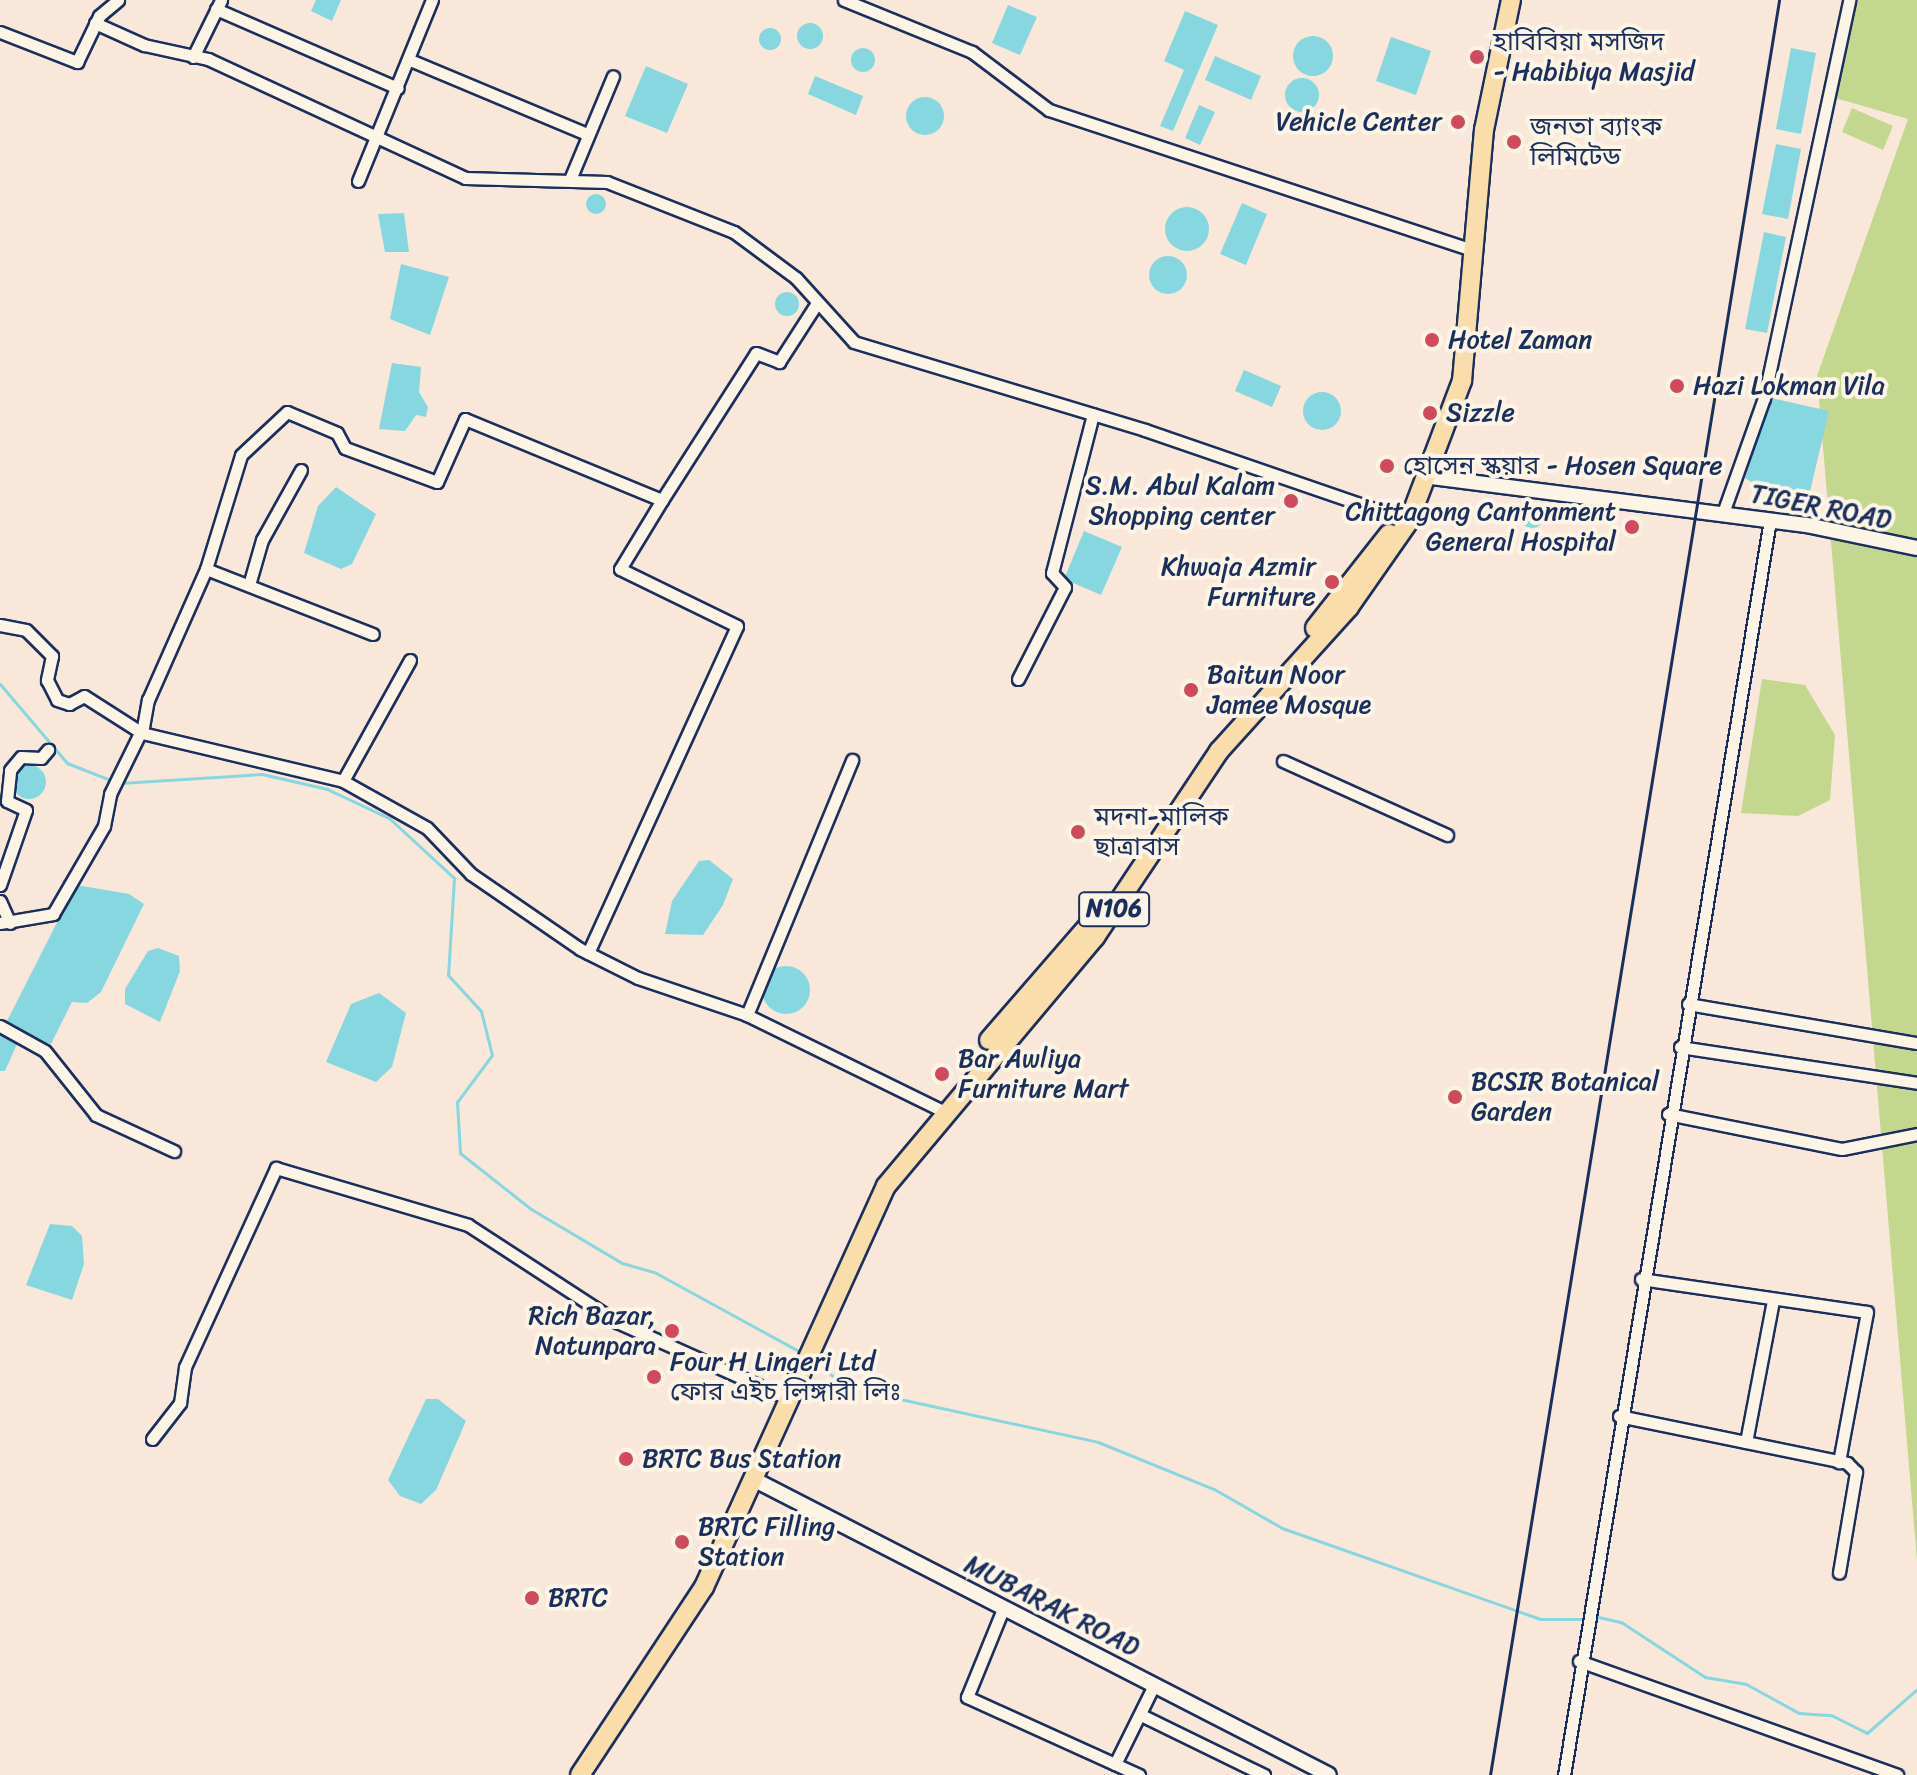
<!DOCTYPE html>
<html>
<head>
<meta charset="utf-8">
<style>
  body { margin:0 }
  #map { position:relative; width:1917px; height:1775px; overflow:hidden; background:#f9e8d9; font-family:Sriracha,"Noto Sans Bengali",sans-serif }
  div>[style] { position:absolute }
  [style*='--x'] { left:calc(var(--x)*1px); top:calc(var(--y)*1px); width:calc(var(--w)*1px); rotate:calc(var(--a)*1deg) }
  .green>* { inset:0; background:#c3d88e }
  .water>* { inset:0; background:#87d7e0 }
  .round { border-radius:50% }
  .stream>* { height:3px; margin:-1.5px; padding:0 1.5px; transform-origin:1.5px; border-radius:1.5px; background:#87d7e0 }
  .roads { filter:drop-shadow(2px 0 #1b2f5e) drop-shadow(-2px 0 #1b2f5e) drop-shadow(0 2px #1b2f5e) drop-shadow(0 -2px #1b2f5e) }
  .minor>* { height:11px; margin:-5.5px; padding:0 5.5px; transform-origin:5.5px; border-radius:5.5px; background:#fcf5e5 }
  .tertiary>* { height:14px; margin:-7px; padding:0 7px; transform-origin:7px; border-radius:7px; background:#fcf5e5 }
  .trunk>* { height:18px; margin:-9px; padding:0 9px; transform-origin:9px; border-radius:9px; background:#f9deab }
  .rail>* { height:3px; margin:-1.5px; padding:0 1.5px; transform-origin:1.5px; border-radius:1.5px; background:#1b2f5e }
  .dots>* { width:22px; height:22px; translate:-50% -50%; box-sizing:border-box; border:4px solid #fcf5e5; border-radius:50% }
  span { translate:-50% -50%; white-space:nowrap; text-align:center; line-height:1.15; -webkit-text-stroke:8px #fcf5e5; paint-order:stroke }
  .shield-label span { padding:2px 6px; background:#fcf5e5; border:2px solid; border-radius:6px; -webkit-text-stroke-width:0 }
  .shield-label { font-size:24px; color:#1b2f5e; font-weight:700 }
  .poi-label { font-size:26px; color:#1b2f5e }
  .left { translate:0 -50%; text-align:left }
  .right { translate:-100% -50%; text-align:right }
  .street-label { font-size:26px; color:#1b2f5e }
</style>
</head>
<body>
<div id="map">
  <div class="green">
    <i style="clip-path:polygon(1858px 0,1917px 0,1917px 1561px,1817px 376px,1908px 119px,1832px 97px)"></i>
    <i style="clip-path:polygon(1852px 108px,1893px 126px,1883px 150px,1842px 132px)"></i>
    <i style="clip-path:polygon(1762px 679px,1805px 685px,1835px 735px,1830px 800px,1798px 816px,1741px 813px)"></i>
  </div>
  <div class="water">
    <i style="clip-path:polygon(316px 0,341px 0,332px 21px,311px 11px)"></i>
    <i style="clip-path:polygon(1008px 5px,1037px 17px,1020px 55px,992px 43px)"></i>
    <i style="clip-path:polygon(1185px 11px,1218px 25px,1173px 131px,1160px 126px,1184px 70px,1164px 61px)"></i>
    <i class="round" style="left:797px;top:23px;width:26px;height:26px"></i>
    <i class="round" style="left:759px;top:28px;width:22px;height:22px"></i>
    <i class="round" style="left:1293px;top:36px;width:40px;height:40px"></i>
    <i style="clip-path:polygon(1391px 37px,1431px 51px,1416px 95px,1376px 81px)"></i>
    <i style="clip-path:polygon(1791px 48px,1816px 53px,1801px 134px,1776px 129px)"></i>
    <i class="round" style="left:851px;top:48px;width:24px;height:24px"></i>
    <i style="clip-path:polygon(1215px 56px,1261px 76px,1251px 100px,1205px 80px)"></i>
    <i style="clip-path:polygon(646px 66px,688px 84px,667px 133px,625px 116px)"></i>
    <i style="clip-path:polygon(815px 76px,863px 96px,856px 115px,808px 94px)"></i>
    <i class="round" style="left:1285px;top:78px;width:34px;height:34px"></i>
    <i class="round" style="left:906px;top:97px;width:38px;height:38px"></i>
    <i style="clip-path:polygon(1199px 105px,1215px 112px,1200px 145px,1185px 138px)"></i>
    <i style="clip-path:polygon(1776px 144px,1801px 149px,1788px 219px,1762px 214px)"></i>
    <i class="round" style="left:586px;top:194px;width:20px;height:20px"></i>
    <i style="clip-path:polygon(1242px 203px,1267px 214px,1246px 265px,1220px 254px)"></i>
    <i class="round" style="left:1165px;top:207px;width:44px;height:44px"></i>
    <i style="clip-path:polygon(404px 213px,409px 252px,385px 252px,378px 214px)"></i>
    <i style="clip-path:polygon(1764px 232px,1786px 237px,1767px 333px,1745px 329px)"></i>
    <i class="round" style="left:1149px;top:256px;width:38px;height:38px"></i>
    <i style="clip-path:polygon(401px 264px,449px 277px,430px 335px,390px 319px)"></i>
    <i class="round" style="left:775px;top:292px;width:24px;height:24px"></i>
    <i style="clip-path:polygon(392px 363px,421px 367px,419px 392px,428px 407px,426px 417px,416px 415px,405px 431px,379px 429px)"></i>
    <i style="clip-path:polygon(1244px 370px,1281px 386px,1272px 407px,1235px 391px)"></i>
    <i class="round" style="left:1303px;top:392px;width:38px;height:38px"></i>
    <i style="clip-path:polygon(1771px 398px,1829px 411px,1808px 500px,1780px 500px,1745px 478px)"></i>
    <i style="clip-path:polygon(336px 487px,376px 514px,352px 564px,341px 569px,304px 553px,318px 506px)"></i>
    <i class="round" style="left:1520px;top:504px;width:24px;height:24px"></i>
    <i style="clip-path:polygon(1084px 531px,1122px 547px,1101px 595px,1064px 579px)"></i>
    <i class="round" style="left:12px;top:765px;width:34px;height:34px"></i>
    <i style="clip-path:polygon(709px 860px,733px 879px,723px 905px,703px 935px,665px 934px,672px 901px,699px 861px)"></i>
    <i style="clip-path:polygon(76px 885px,129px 894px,144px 904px,101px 992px,87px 1003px,72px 1002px,51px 1044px,43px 1043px,6px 1023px)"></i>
    <i style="clip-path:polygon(158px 948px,179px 956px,180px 971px,160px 1022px,125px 1004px,125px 989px,148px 951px)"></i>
    <i class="round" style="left:762px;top:966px;width:48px;height:48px"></i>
    <i style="clip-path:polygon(379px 993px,406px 1013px,392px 1067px,376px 1082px,326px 1062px,351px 1004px)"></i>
    <i style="clip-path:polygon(0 1032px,17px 1044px,5px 1071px,0 1071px)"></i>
    <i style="clip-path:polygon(50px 1224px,72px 1226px,82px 1236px,84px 1264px,72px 1300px,26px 1285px)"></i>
    <i style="clip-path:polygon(426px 1399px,438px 1399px,466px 1421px,436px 1490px,421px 1504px,400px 1496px,388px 1480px)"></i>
  </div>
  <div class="stream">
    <i style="--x:0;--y:684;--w:104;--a:49.7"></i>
    <i style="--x:67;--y:763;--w:49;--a:21.4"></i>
    <i style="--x:120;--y:783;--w:142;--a:-3.6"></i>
    <i style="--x:262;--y:774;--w:67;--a:13"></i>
    <i style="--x:327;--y:789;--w:68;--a:25.1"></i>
    <i style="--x:389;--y:818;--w:88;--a:42.7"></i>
    <i style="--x:454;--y:878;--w:97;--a:93.5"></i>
    <i style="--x:448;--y:975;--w:49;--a:47.5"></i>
    <i style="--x:481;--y:1011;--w:45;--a:76"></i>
    <i style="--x:492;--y:1055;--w:59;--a:126.7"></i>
    <i style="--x:457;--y:1102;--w:51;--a:86.6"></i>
    <i style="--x:460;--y:1153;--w:90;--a:38.3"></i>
    <i style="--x:531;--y:1209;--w:106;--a:30.7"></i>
    <i style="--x:622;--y:1263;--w:35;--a:16"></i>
    <i style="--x:656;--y:1273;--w:169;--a:28.7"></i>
    <i style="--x:813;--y:1361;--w:34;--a:37"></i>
    <i style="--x:840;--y:1381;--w:48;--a:18.1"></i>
    <i style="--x:886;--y:1396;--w:217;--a:12.2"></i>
    <i style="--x:1098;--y:1442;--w:125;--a:22.1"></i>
    <i style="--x:1214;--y:1489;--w:78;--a:29.8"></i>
    <i style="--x:1282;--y:1528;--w:274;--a:19.4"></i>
    <i style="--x:1540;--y:1619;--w:47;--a:0"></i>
    <i style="--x:1594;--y:1616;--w:28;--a:13"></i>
    <i style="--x:1621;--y:1622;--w:100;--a:33.2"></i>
    <i style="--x:1705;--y:1677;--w:42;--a:9.7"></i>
    <i style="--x:1746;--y:1684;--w:60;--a:28.7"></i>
    <i style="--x:1799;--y:1713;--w:32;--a:4"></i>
    <i style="--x:1831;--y:1715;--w:40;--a:26.6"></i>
    <i style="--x:1867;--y:1733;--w:67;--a:-41.3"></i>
  </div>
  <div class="roads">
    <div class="minor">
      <i style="--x:844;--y:0;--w:138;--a:22.1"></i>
      <i style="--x:972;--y:52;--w:96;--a:37"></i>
      <i style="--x:1049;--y:110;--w:442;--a:18.3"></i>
      <i style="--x:216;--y:9;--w:198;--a:23.5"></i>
      <i style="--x:95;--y:23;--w:54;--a:24.2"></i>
      <i style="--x:144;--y:45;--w:66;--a:12.3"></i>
      <i style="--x:208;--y:59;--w:283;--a:24.8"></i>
      <i style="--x:465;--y:178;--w:142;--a:1.6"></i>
      <i style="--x:607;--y:182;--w:136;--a:21.5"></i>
      <i style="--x:734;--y:232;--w:77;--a:36.6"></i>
      <i style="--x:796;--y:278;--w:86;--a:47.8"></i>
      <i style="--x:854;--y:342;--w:304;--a:16.8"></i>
      <i style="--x:1145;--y:430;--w:279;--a:19"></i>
      <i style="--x:0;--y:32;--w:83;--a:21.3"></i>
      <i style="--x:77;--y:62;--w:51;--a:-64.4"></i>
      <i style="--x:99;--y:16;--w:25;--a:-40"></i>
      <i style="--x:193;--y:57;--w:64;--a:-63.8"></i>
      <i style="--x:410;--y:60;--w:192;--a:22.7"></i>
      <i style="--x:571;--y:177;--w:109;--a:-67.4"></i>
      <i style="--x:358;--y:181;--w:196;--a:-67.8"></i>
      <i style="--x:1723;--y:513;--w:122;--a:-70.4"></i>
      <i style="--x:1764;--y:398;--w:407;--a:-77.9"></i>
      <i style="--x:206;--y:569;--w:119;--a:-72.9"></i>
      <i style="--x:241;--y:455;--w:63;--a:-43.1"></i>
      <i style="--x:287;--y:412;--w:54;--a:22.8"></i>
      <i style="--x:337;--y:433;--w:17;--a:62"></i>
      <i style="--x:345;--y:448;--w:98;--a:20.3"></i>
      <i style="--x:437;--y:482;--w:69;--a:-66"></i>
      <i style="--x:465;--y:419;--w:213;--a:22.4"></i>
      <i style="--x:662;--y:500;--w:174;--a:-57.4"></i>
      <i style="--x:756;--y:353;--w:25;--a:21"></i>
      <i style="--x:779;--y:362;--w:70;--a:-57.2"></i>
      <i style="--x:249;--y:585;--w:47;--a:-73.9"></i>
      <i style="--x:262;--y:540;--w:80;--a:-60.9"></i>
      <i style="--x:0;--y:625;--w:26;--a:11"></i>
      <i style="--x:26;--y:630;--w:37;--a:45"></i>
      <i style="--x:52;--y:656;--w:25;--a:102"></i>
      <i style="--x:47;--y:680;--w:22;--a:63"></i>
      <i style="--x:57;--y:700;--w:13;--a:18"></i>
      <i style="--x:69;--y:704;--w:17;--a:-28"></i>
      <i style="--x:84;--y:696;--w:69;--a:32.5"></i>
      <i style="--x:142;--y:733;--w:207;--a:13.4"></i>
      <i style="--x:410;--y:660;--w:138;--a:119"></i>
      <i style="--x:343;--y:781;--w:96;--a:29.2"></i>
      <i style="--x:427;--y:828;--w:64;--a:46.3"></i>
      <i style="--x:471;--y:874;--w:132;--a:34.5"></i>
      <i style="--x:580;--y:949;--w:65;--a:26.6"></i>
      <i style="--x:638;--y:978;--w:115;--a:18.7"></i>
      <i style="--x:747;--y:1015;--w:218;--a:26.1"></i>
      <i style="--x:1018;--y:679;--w:103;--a:-62.9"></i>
      <i style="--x:1065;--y:587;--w:19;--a:-133"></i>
      <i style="--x:1052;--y:573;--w:164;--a:-75.5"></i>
      <i style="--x:142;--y:733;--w:34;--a:-80"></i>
      <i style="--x:148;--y:700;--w:143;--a:-66.1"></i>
      <i style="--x:206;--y:569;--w:179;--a:21.3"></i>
      <i style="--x:1283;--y:761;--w:180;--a:24.3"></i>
      <i style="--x:0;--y:885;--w:79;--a:-70.9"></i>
      <i style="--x:26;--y:810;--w:21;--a:-155"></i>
      <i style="--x:7;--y:801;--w:31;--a:-84"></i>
      <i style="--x:10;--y:770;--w:17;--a:-50"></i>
      <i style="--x:21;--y:757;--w:20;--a:3"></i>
      <i style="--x:41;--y:758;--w:11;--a:-49"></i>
      <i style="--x:0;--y:901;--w:24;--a:66"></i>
      <i style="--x:0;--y:923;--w:54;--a:-9.6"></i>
      <i style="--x:53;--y:914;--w:102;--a:-59.9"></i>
      <i style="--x:104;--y:826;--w:33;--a:-79"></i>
      <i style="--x:110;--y:794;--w:68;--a:-63.8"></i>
      <i style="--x:588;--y:953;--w:359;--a:-65.5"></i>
      <i style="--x:737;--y:626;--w:130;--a:-154"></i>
      <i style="--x:620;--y:569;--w:81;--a:-58.7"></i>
      <i style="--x:1688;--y:1004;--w:232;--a:9.7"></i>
      <i style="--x:747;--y:1015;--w:276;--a:-67.6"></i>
      <i style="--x:0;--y:1026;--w:51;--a:29.1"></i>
      <i style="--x:45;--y:1051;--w:82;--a:51.4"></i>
      <i style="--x:96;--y:1115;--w:86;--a:24.8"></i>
      <i style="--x:1680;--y:1047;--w:240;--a:8.6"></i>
      <i style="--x:1668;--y:1114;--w:177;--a:11.4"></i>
      <i style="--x:1842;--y:1149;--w:76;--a:-11.3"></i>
      <i style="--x:1641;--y:1279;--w:228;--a:8.3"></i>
      <i style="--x:1867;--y:1312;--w:153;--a:100.6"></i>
      <i style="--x:1619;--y:1416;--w:233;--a:11.6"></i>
      <i style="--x:1847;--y:1463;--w:13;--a:45"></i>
      <i style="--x:1856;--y:1472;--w:102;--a:99.6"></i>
      <i style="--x:152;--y:1439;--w:46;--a:-52.1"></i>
      <i style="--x:180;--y:1403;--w:36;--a:-82"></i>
      <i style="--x:185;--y:1367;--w:219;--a:-65.4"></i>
      <i style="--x:276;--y:1168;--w:200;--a:16.5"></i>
      <i style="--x:468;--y:1225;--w:178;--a:33.1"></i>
      <i style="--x:617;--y:1322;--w:191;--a:24.1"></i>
      <i style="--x:1746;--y:1442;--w:144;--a:-79.2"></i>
      <i style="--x:1003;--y:1609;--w:95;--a:112.2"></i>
      <i style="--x:967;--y:1697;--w:189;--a:24.4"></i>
      <i style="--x:1579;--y:1661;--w:338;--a:19.7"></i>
      <i style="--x:1141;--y:1715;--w:137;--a:26"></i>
      <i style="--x:1115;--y:1764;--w:88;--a:-63.7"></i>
      <i style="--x:1564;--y:1775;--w:1272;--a:-80.68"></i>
    </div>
    <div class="tertiary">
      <i style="--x:1431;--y:477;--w:379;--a:7.3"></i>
      <i style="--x:1807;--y:525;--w:112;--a:11.8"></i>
      <i style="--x:755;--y:1480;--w:645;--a:27.2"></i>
    </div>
    <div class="trunk">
      <i style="--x:1315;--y:628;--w:120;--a:-51.8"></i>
      <i style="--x:989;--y:1040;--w:154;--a:-49"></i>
      <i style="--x:580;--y:1775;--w:225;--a:-56.6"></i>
      <i style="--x:704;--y:1587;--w:440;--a:-65.6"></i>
      <i style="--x:886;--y:1186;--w:325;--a:-50"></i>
      <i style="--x:1095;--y:937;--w:224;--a:-56.3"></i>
      <i style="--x:1219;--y:751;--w:194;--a:-47.9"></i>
      <i style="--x:1349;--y:607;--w:105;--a:-55.1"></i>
      <i style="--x:1409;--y:521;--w:150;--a:-69.3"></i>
      <i style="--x:1462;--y:381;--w:252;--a:-85"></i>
      <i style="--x:1484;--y:130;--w:133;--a:-78.3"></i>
    </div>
  </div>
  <div class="rail">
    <i style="--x:1490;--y:1775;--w:1798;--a:-80.75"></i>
  </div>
  <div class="dots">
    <i style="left:1477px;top:57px;background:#d1495b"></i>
    <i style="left:1458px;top:122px;background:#d1495b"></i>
    <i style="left:1514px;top:142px;background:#d1495b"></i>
    <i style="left:1432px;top:340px;background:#d1495b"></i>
    <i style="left:1677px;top:386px;background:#d1495b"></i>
    <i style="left:1430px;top:413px;background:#d1495b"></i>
    <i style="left:1387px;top:466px;background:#d1495b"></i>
    <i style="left:1291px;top:501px;background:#d1495b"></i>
    <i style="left:1632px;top:527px;background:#d1495b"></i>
    <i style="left:1332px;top:582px;background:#d1495b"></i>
    <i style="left:1191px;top:690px;background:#d1495b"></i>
    <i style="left:1078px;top:832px;background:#d1495b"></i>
    <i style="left:942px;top:1074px;background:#d1495b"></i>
    <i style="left:1455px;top:1097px;background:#d1495b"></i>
    <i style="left:672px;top:1331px;background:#d1495b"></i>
    <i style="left:654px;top:1377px;background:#d1495b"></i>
    <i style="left:626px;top:1459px;background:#d1495b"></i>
    <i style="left:682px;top:1542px;background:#d1495b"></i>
    <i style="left:532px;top:1598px;background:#d1495b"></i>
  </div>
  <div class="shield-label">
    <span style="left:1114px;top:909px">N106</span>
  </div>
  <div class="poi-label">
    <span class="left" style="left:1493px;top:57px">হাবিবিয়া মসজিদ<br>- Habibiya Masjid</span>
    <span class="right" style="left:1442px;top:122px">Vehicle Center</span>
    <span class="left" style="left:1530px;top:142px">জনতা ব্যাংক<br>লিমিটেড</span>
    <span class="left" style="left:1448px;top:340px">Hotel Zaman</span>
    <span class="left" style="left:1693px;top:386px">Hazi Lokman Vila</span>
    <span class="left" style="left:1446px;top:413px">Sizzle</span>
    <span class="left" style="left:1403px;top:466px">হোসেন স্কয়ার - Hosen Square</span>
    <span class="right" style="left:1275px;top:501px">S.M. Abul Kalam<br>Shopping center</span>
    <span class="right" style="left:1616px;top:527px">Chittagong Cantonment<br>General Hospital</span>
    <span class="right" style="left:1316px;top:582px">Khwaja Azmir<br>Furniture</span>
    <span class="left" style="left:1207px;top:690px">Baitun Noor<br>Jamee Mosque</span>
    <span class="left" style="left:1094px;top:832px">মদনা-মালিক<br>ছাত্রাবাস</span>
    <span class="left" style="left:958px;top:1074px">Bar Awliya<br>Furniture Mart</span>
    <span class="left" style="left:1471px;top:1097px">BCSIR Botanical<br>Garden</span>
    <span class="right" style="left:656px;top:1331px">Rich Bazar,<br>Natunpara</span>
    <span class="left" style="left:670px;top:1377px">Four H Lingeri Ltd<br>ফোর এইচ লিঙ্গারী লিঃ</span>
    <span class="left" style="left:642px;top:1459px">BRTC Bus Station</span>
    <span class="left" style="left:698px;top:1542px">BRTC Filling<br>Station</span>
    <span class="left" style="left:548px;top:1598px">BRTC</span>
  </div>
  <div class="street-label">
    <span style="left:1821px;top:507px;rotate:11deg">TIGER ROAD</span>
    <span style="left:1052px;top:1606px;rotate:27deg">MUBARAK ROAD</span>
  </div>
</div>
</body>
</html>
